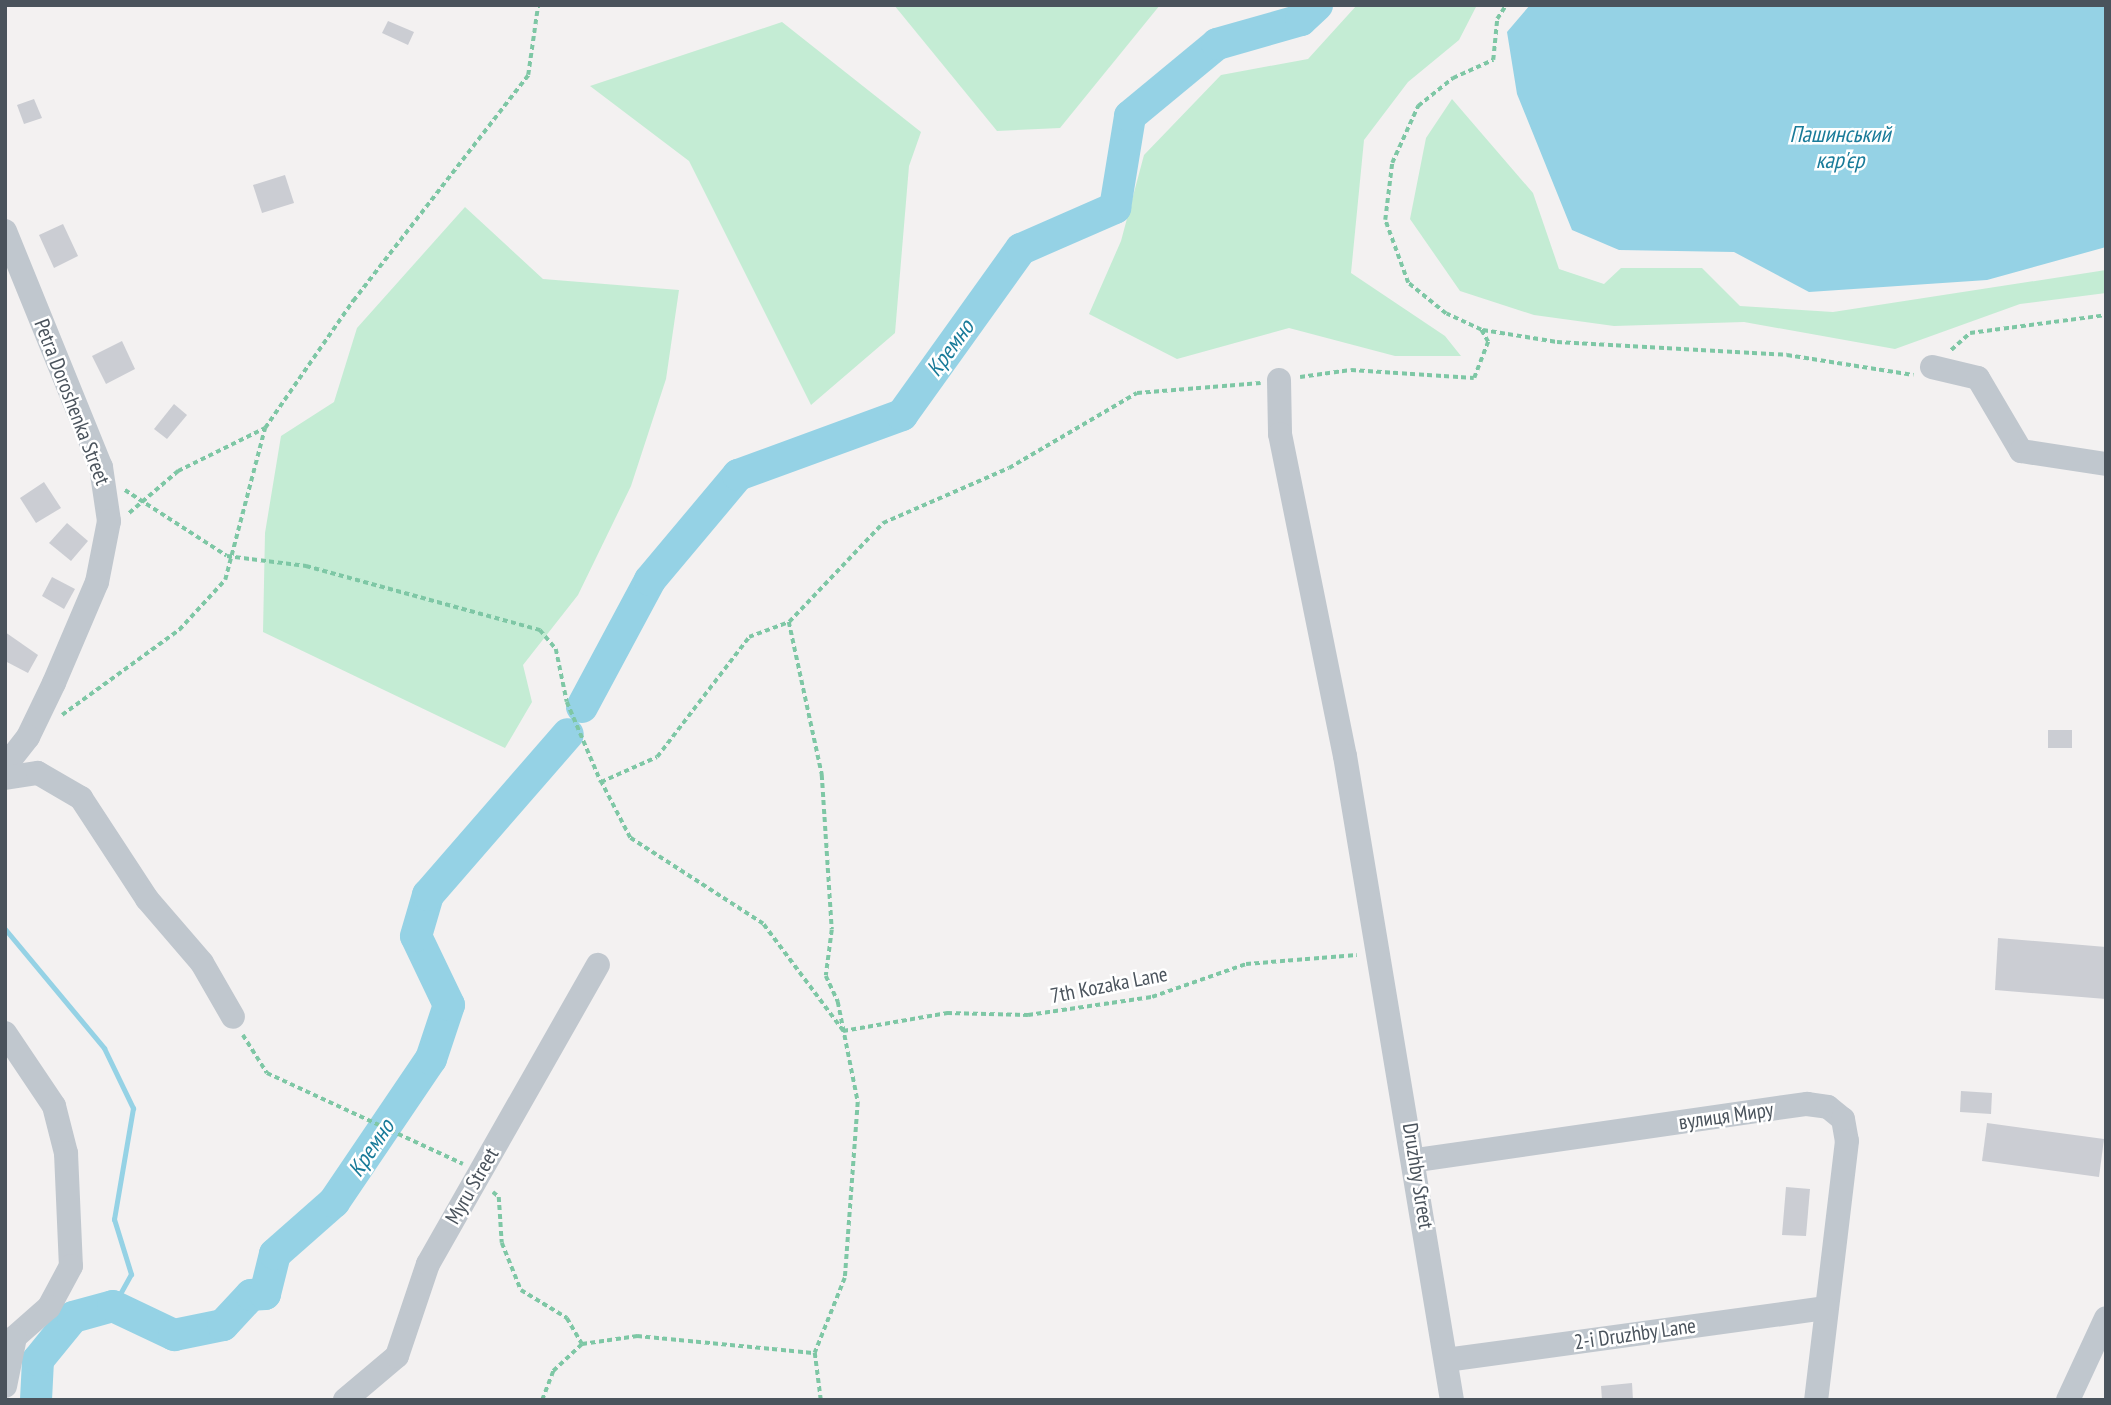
<!DOCTYPE html>
<html>
<head>
<meta charset="utf-8">
<style>
  body { margin:0 }
  #map { position:relative; width:2111px; height:1405px; overflow:hidden; background:#f3f1f1; font-family:"PT Sans Narrow",sans-serif }
  div>[style] { position:absolute }
  [style*='--x'] { left:calc(var(--x)*1px); top:calc(var(--y)*1px); width:calc(var(--w)*1px); rotate:calc(var(--a)*1deg) }
  .green>* { inset:0; background:#c4ecd4 }
  .water>* { inset:0; background:#95d2e5 }
  .stream>* { height:5px; margin:-2.5px; padding:0 2.5px; transform-origin:2.5px; border-radius:2.5px; background:#95d2e5 }
  .river>* { height:32px; margin:-16px; padding:0 16px; transform-origin:16px; border-radius:16px; background:#95d2e5 }
  .building>* { inset:0; background:#cbcdd3 }
  .path>* { height:3.5px; margin-top:-1.75px; transform-origin:0; background:repeating-linear-gradient(90deg,#7ec7a5 0 5px,transparent 0 8.5px) }
  .minor>* { height:24px; margin:-12px; padding:0 12px; transform-origin:12px; border-radius:12px; background:#c0c7ce }
  span { translate:-50% -50%; white-space:nowrap; text-align:center; line-height:1.15; -webkit-text-stroke:5px #fff; paint-order:stroke }
  .street-label { font-size:21px; color:#4a535c }
  .water-label { font-size:23px; color:#197b99; font-style:italic }
  .frame { position:absolute; inset:0; border:7px solid #4a535c; pointer-events:none }
</style>
</head>
<body>
<div id="map">
  <div class="green">
    <i style="clip-path:polygon(894px 5px,1160px 5px,1060px 128px,997px 131px)"></i>
    <i style="clip-path:polygon(1357px 5px,1477px 5px,1459px 40px,1408px 82px,1364px 140px,1351px 273px,1445px 336px,1461px 356px,1395px 356px,1289px 328px,1177px 359px,1089px 314px,1121px 241px,1144px 155px,1221px 75px,1308px 59px)"></i>
    <i style="clip-path:polygon(782px 22px,921px 132px,909px 166px,895px 333px,811px 405px,689px 161px,590px 86px)"></i>
    <i style="clip-path:polygon(1452px 99px,1533px 193px,1559px 269px,1604px 284px,1621px 268px,1702px 268px,1740px 306px,1833px 312px,2106px 270px,2106px 293px,2020px 304px,1895px 349px,1744px 322px,1614px 326px,1534px 315px,1460px 291px,1410px 219px,1426px 138px)"></i>
    <i style="clip-path:polygon(465px 207px,543px 279px,679px 290px,666px 379px,631px 486px,578px 595px,523px 665px,532px 702px,505px 748px,263px 632px,265px 533px,281px 436px,334px 402px,357px 328px)"></i>
  </div>
  <div class="water">
    <i style="clip-path:polygon(1530px 5px,2106px 5px,2106px 247px,1987px 280px,1809px 292px,1734px 252px,1619px 250px,1572px 230px,1517px 94px,1507px 32px)"></i>
  </div>
  <div class="stream">
    <i style="--x:5;--y:929;--w:155;--a:50.2"></i>
    <i style="--x:104;--y:1048;--w:67;--a:64.2"></i>
    <i style="--x:133;--y:1108;--w:113;--a:99.7"></i>
    <i style="--x:114;--y:1219;--w:58;--a:72.8"></i>
    <i style="--x:131;--y:1274;--w:37;--a:119"></i>
  </div>
  <div class="river">
    <i style="--x:582;--y:707;--w:144;--a:-61.8"></i>
    <i style="--x:650;--y:580;--w:137;--a:-50"></i>
    <i style="--x:738;--y:475;--w:175;--a:-20.1"></i>
    <i style="--x:902;--y:415;--w:204;--a:-54.4"></i>
    <i style="--x:1021;--y:249;--w:103;--a:-23.6"></i>
    <i style="--x:1115;--y:208;--w:93;--a:-80.7"></i>
    <i style="--x:1130;--y:116;--w:113;--a:-39.6"></i>
    <i style="--x:1217;--y:44;--w:87;--a:-15.9"></i>
    <i style="--x:1301;--y:20;--w:22;--a:-43"></i>
    <i style="--x:36;--y:1400;--w:40;--a:-87.1"></i>
    <i style="--x:38;--y:1360;--w:55;--a:-50.9"></i>
    <i style="--x:73;--y:1317;--w:41;--a:-15.4"></i>
    <i style="--x:113;--y:1306;--w:68;--a:25.4"></i>
    <i style="--x:174;--y:1335;--w:50;--a:-11.5"></i>
    <i style="--x:223;--y:1325;--w:41;--a:-47"></i>
    <i style="--x:251;--y:1295;--w:14;--a:-4"></i>
    <i style="--x:265;--y:1294;--w:41;--a:-76"></i>
    <i style="--x:275;--y:1254;--w:79;--a:-41.4"></i>
    <i style="--x:334;--y:1202;--w:173;--a:-55.9"></i>
    <i style="--x:431;--y:1059;--w:57;--a:-71.6"></i>
    <i style="--x:449;--y:1005;--w:76;--a:-115.6"></i>
    <i style="--x:416;--y:936;--w:43;--a:-73.7"></i>
    <i style="--x:428;--y:895;--w:213;--a:-49"></i>
  </div>
  <div class="building">
    <i style="clip-path:polygon(388px 21px,414px 32px,408px 45px,382px 33px)"></i>
    <i style="clip-path:polygon(34px 99px,42px 118px,24px 124px,17px 105px)"></i>
    <i style="clip-path:polygon(285px 175px,294px 203px,262px 213px,253px 185px)"></i>
    <i style="clip-path:polygon(63px 224px,78px 256px,54px 268px,39px 235px)"></i>
    <i style="clip-path:polygon(122px 341px,135px 369px,106px 384px,92px 356px)"></i>
    <i style="clip-path:polygon(174px 404px,187px 415px,167px 439px,154px 429px)"></i>
    <i style="clip-path:polygon(44px 482px,61px 508px,36px 523px,20px 498px)"></i>
    <i style="clip-path:polygon(67px 523px,88px 541px,71px 561px,49px 543px)"></i>
    <i style="clip-path:polygon(52px 577px,75px 589px,64px 609px,42px 596px)"></i>
    <i style="clip-path:polygon(5px 632px,38px 655px,28px 673px,5px 661px)"></i>
    <i style="clip-path:polygon(2048px 730px,2072px 730px,2072px 748px,2048px 748px)"></i>
    <i style="clip-path:polygon(1998px 938px,2106px 947px,2106px 999px,1995px 990px)"></i>
    <i style="clip-path:polygon(1961px 1091px,1992px 1093px,1991px 1114px,1960px 1112px)"></i>
    <i style="clip-path:polygon(1987px 1123px,2104px 1139px,2099px 1177px,1982px 1161px)"></i>
    <i style="clip-path:polygon(1786px 1187px,1810px 1189px,1806px 1236px,1782px 1235px)"></i>
    <i style="clip-path:polygon(1632px 1383px,1633px 1400px,1602px 1400px,1601px 1386px)"></i>
  </div>
  <div class="path">
    <i style="--x:1483;--y:330;--w:75;--a:9.2"></i>
    <i style="--x:1557;--y:342;--w:230;--a:3.2"></i>
    <i style="--x:1787;--y:355;--w:128;--a:9"></i>
    <i style="--x:1951;--y:350;--w:25;--a:-42"></i>
    <i style="--x:1970;--y:333;--w:137;--a:-7.5"></i>
    <i style="--x:1300;--y:377;--w:51;--a:-7.8"></i>
    <i style="--x:1351;--y:370;--w:123;--a:3.7"></i>
    <i style="--x:1474;--y:378;--w:39;--a:-69"></i>
    <i style="--x:1488;--y:342;--w:14;--a:-120"></i>
    <i style="--x:1481;--y:330;--w:38;--a:-155"></i>
    <i style="--x:1446;--y:314;--w:49;--a:-140.8"></i>
    <i style="--x:1408;--y:283;--w:67;--a:-110.1"></i>
    <i style="--x:1385;--y:220;--w:57;--a:-83"></i>
    <i style="--x:1392;--y:163;--w:63;--a:-65.5"></i>
    <i style="--x:1418;--y:106;--w:45;--a:-38.7"></i>
    <i style="--x:1453;--y:78;--w:44;--a:-24.2"></i>
    <i style="--x:1493;--y:60;--w:41;--a:-84.4"></i>
    <i style="--x:1497;--y:19;--w:17;--a:-57"></i>
    <i style="--x:125;--y:490;--w:121;--a:32.9"></i>
    <i style="--x:227;--y:556;--w:80;--a:7.2"></i>
    <i style="--x:306;--y:566;--w:243;--a:15.3"></i>
    <i style="--x:540;--y:630;--w:25;--a:50"></i>
    <i style="--x:556;--y:649;--w:54;--a:78.3"></i>
    <i style="--x:567;--y:702;--w:87;--a:67"></i>
    <i style="--x:129;--y:513;--w:65;--a:-40.6"></i>
    <i style="--x:178;--y:471;--w:97;--a:-26.3"></i>
    <i style="--x:789;--y:622;--w:157;--a:77.8"></i>
    <i style="--x:822;--y:775;--w:155;--a:86.3"></i>
    <i style="--x:832;--y:930;--w:46;--a:97.4"></i>
    <i style="--x:826;--y:976;--w:29;--a:65"></i>
    <i style="--x:838;--y:1002;--w:102;--a:78.7"></i>
    <i style="--x:858;--y:1102;--w:176;--a:94.2"></i>
    <i style="--x:845;--y:1278;--w:81;--a:111.8"></i>
    <i style="--x:815;--y:1353;--w:47;--a:82.7"></i>
    <i style="--x:62;--y:715;--w:145;--a:-36"></i>
    <i style="--x:179;--y:630;--w:68;--a:-47.4"></i>
    <i style="--x:225;--y:580;--w:157;--a:-75.3"></i>
    <i style="--x:265;--y:428;--w:155;--a:-55.3"></i>
    <i style="--x:353;--y:301;--w:286;--a:-52.2"></i>
    <i style="--x:528;--y:75;--w:71;--a:-81.9"></i>
    <i style="--x:843;--y:1031;--w:134;--a:-126.8"></i>
    <i style="--x:763;--y:924;--w:158;--a:-147.1"></i>
    <i style="--x:630;--y:838;--w:63;--a:-117.4"></i>
    <i style="--x:601;--y:782;--w:61;--a:-24.1"></i>
    <i style="--x:657;--y:757;--w:151;--a:-52.5"></i>
    <i style="--x:749;--y:637;--w:43;--a:-20.6"></i>
    <i style="--x:789;--y:622;--w:137;--a:-46.5"></i>
    <i style="--x:883;--y:523;--w:137;--a:-23.6"></i>
    <i style="--x:1009;--y:468;--w:148;--a:-30.4"></i>
    <i style="--x:1137;--y:393;--w:124;--a:-4.6"></i>
    <i style="--x:843;--y:1031;--w:106;--a:-9.8"></i>
    <i style="--x:947;--y:1013;--w:81;--a:1.4"></i>
    <i style="--x:1028;--y:1015;--w:125;--a:-8.3"></i>
    <i style="--x:1152;--y:997;--w:100;--a:-19.3"></i>
    <i style="--x:1246;--y:964;--w:111;--a:-4.6"></i>
    <i style="--x:243;--y:1035;--w:45;--a:57.7"></i>
    <i style="--x:267;--y:1073;--w:216;--a:24.9"></i>
    <i style="--x:493;--y:1192;--w:8;--a:40"></i>
    <i style="--x:499;--y:1197;--w:46;--a:86.3"></i>
    <i style="--x:502;--y:1243;--w:51;--a:68"></i>
    <i style="--x:521;--y:1290;--w:54;--a:31.3"></i>
    <i style="--x:567;--y:1318;--w:30;--a:60"></i>
    <i style="--x:542;--y:1400;--w:31;--a:-69"></i>
    <i style="--x:553;--y:1371;--w:40;--a:-43"></i>
    <i style="--x:582;--y:1344;--w:56;--a:-8.3"></i>
    <i style="--x:637;--y:1336;--w:179;--a:5.5"></i>
  </div>
  <div class="minor">
    <i style="--x:5;--y:231;--w:255;--a:67.9"></i>
    <i style="--x:101;--y:467;--w:55;--a:81.6"></i>
    <i style="--x:109;--y:521;--w:62;--a:101.1"></i>
    <i style="--x:97;--y:582;--w:110;--a:113.1"></i>
    <i style="--x:54;--y:683;--w:60;--a:115.7"></i>
    <i style="--x:28;--y:737;--w:37;--a:128"></i>
    <i style="--x:1932;--y:367;--w:47;--a:13.4"></i>
    <i style="--x:1978;--y:378;--w:85;--a:59.5"></i>
    <i style="--x:2021;--y:451;--w:86;--a:8.7"></i>
    <i style="--x:1279;--y:380;--w:54;--a:88.9"></i>
    <i style="--x:1280;--y:434;--w:328;--a:78.6"></i>
    <i style="--x:1345;--y:756;--w:653;--a:80.57"></i>
    <i style="--x:5;--y:778;--w:33;--a:-9"></i>
    <i style="--x:38;--y:773;--w:50;--a:30.2"></i>
    <i style="--x:81;--y:798;--w:121;--a:56.8"></i>
    <i style="--x:147;--y:899;--w:84;--a:49.3"></i>
    <i style="--x:202;--y:963;--w:62;--a:60.1"></i>
    <i style="--x:5;--y:1033;--w:88;--a:56.1"></i>
    <i style="--x:54;--y:1106;--w:49;--a:75.7"></i>
    <i style="--x:66;--y:1153;--w:113;--a:87.5"></i>
    <i style="--x:71;--y:1266;--w:47;--a:118.2"></i>
    <i style="--x:49;--y:1307;--w:45;--a:138.6"></i>
    <i style="--x:15;--y:1337;--w:50;--a:101.5"></i>
    <i style="--x:1417;--y:1160;--w:394;--a:-8.2"></i>
    <i style="--x:1807;--y:1104;--w:21;--a:8"></i>
    <i style="--x:1828;--y:1107;--w:19;--a:39"></i>
    <i style="--x:1843;--y:1119;--w:22;--a:80"></i>
    <i style="--x:1847;--y:1141;--w:261;--a:96.8"></i>
    <i style="--x:1446;--y:1360;--w:382;--a:-7.8"></i>
    <i style="--x:345;--y:1400;--w:68;--a:-40.2"></i>
    <i style="--x:397;--y:1356;--w:97;--a:-71.4"></i>
    <i style="--x:428;--y:1264;--w:344;--a:-60.4"></i>
    <i style="--x:2068;--y:1400;--w:90;--a:-65.1"></i>
  </div>
  <div class="street-label">
    <span style="left:72px;top:402px;rotate:69deg">Petra Doroshenka Street</span>
    <span style="left:1109px;top:985px;rotate:-11deg">7th Kozaka Lane</span>
    <span style="left:1726px;top:1116px;rotate:-8deg">вулиця Миру</span>
    <span style="left:1418px;top:1176px;rotate:81deg">Druzhby Street</span>
    <span style="left:472px;top:1186px;rotate:-60deg">Myru Street</span>
    <span style="left:1635px;top:1334px;rotate:-8deg">2-i Druzhby Lane</span>
  </div>
  <div class="water-label">
    <span style="left:1840px;top:147px">Пашинський<br>кар'єр</span>
    <span style="left:950px;top:348px;rotate:-54deg">Кремно</span>
    <span style="left:371px;top:1148px;rotate:-56deg">Кремно</span>
  </div>
  <div class="frame"></div>
</div>
</body>
</html>
